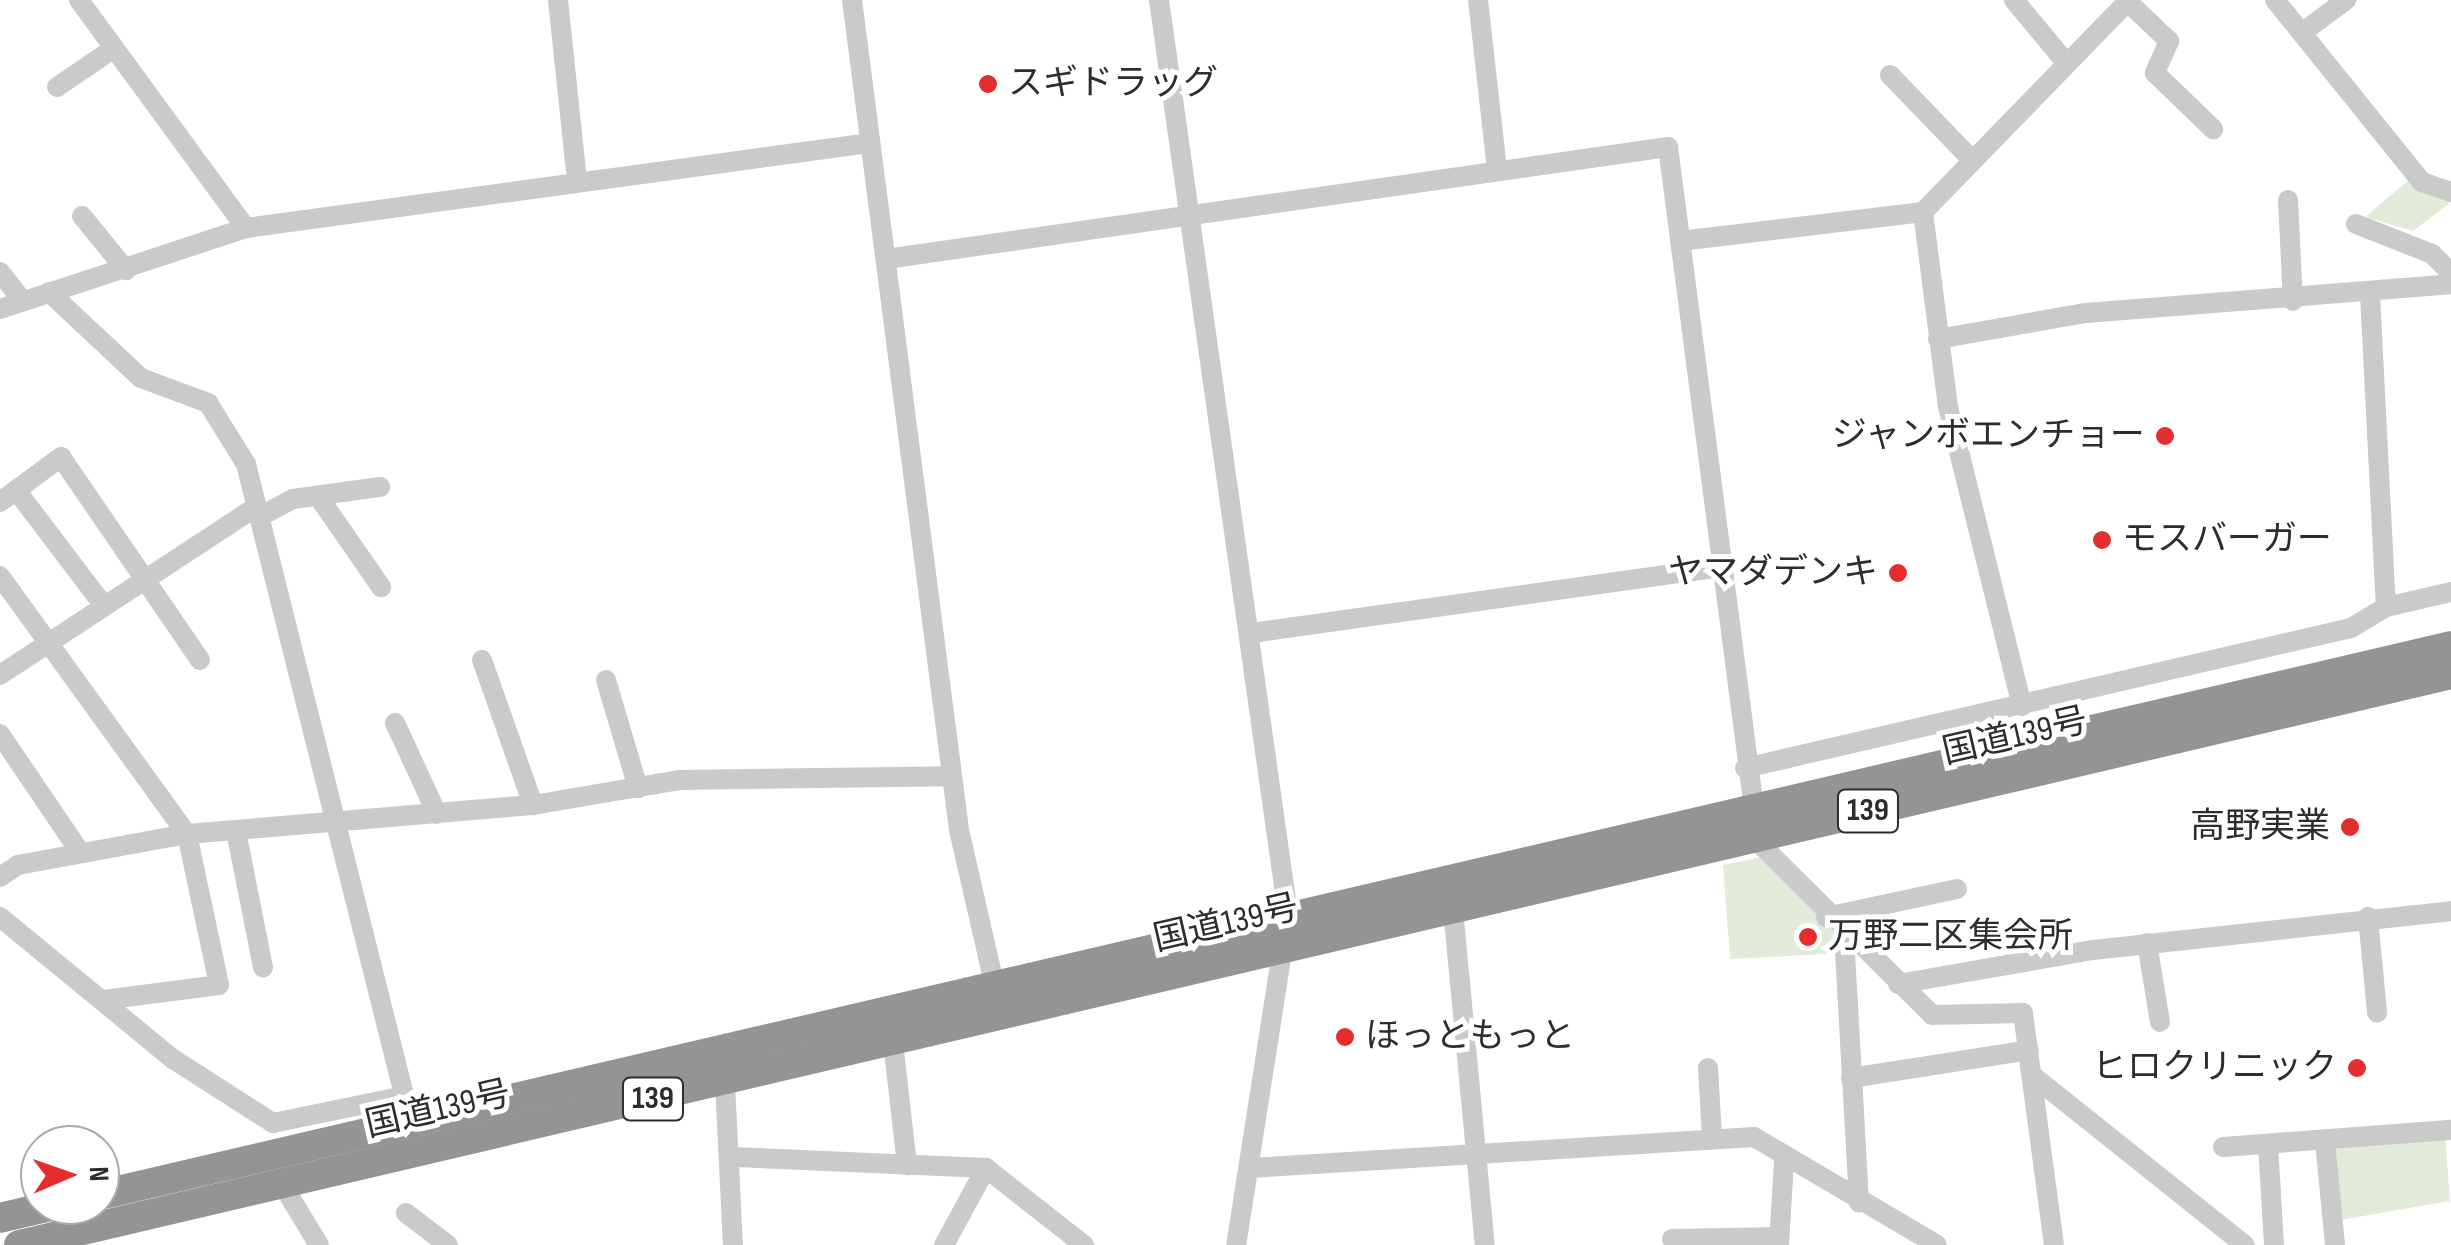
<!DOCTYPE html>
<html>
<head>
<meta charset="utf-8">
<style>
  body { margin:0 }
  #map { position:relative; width:2451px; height:1245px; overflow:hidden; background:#fff; font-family:"Sofia Sans Condensed","Noto Sans JP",sans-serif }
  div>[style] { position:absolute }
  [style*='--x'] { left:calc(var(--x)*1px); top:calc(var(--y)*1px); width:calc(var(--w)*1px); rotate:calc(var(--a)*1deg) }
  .green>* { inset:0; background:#e2ebda }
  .minor>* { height:20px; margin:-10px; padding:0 10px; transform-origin:10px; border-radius:10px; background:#cacaca }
  .highway>* { height:30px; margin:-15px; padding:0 15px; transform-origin:15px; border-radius:15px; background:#949494 }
  .dots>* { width:28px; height:28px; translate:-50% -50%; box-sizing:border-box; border:5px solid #fff; border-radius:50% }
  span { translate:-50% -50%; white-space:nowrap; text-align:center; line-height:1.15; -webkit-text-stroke:10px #fff; paint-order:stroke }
  .shield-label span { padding:2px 8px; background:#fff; border:2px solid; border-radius:8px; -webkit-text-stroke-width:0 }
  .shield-label { font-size:32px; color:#2d2d2d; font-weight:700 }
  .poi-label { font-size:35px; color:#2d2d2d }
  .left { translate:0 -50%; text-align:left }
  .right { translate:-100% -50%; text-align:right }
  .street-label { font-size:35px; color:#2d2d2d }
  .north { position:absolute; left:20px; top:1125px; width:100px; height:100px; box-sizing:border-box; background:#fff; border:2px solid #ababab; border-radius:50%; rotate:88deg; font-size:28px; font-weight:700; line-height:40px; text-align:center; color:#2d2d2d }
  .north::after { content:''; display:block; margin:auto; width:35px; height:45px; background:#e62d2d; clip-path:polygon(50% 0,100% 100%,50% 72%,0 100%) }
</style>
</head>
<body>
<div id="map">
  <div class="green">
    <i style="clip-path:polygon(2416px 174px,2451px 202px,2413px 231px,2365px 217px)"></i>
    <i style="clip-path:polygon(1766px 856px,1844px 934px,1845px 953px,1730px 959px,1723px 865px)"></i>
    <i style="clip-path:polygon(2445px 1134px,2450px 1201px,2340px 1220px,2331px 1143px)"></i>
  </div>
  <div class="minor">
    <i style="--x:79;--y:0;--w:283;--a:53.8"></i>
    <i style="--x:558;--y:0;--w:181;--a:84"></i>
    <i style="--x:852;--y:0;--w:837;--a:82.65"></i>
    <i style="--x:959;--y:830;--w:161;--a:77.1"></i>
    <i style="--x:1159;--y:0;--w:923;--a:81.97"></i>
    <i style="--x:1288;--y:914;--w:335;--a:98.9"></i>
    <i style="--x:1478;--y:0;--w:171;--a:83.6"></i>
    <i style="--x:2014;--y:0;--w:77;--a:50.3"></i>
    <i style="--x:2275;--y:0;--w:234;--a:51.1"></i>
    <i style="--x:2422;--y:182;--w:31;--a:19"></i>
    <i style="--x:2128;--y:2;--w:57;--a:43.6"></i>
    <i style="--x:2169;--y:41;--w:35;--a:114"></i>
    <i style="--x:2155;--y:73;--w:81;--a:44"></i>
    <i style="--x:2303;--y:32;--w:54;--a:-36.7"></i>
    <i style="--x:1890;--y:75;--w:117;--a:46"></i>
    <i style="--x:57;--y:87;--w:68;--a:-34.2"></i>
    <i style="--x:2288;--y:200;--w:101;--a:87.2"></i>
    <i style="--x:82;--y:216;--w:70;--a:50.8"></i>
    <i style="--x:2356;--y:224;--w:82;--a:21.5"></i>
    <i style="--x:2432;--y:254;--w:27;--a:45"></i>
    <i style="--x:1680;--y:241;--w:245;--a:-6.8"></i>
    <i style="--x:886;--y:259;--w:790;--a:-8.15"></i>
    <i style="--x:1668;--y:147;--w:667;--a:82.59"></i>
    <i style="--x:0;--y:272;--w:37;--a:52"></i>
    <i style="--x:49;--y:292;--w:126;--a:43.1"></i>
    <i style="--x:141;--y:378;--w:72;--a:20.5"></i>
    <i style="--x:208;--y:403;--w:72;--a:58.1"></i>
    <i style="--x:246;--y:464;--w:679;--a:75.94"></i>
    <i style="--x:2370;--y:294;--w:313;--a:87.1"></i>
    <i style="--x:0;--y:309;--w:259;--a:-18.2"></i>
    <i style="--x:246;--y:228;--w:630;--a:-7.76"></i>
    <i style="--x:1938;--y:339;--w:150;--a:-10"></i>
    <i style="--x:2086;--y:313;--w:366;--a:-4.5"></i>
    <i style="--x:16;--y:490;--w:141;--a:52.8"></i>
    <i style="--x:318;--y:496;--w:111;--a:55.3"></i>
    <i style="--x:0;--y:502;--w:76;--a:-36.4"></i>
    <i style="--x:61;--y:457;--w:246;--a:55.6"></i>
    <i style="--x:259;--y:517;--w:38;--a:-28"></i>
    <i style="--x:293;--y:499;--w:88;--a:-7.9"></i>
    <i style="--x:0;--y:576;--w:319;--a:54.1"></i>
    <i style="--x:187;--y:834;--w:154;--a:78"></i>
    <i style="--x:219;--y:985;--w:116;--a:172.6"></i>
    <i style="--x:1252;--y:633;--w:472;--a:-8"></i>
    <i style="--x:482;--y:660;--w:154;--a:70.6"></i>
    <i style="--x:0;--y:675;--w:306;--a:-33.3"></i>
    <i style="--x:606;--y:680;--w:113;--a:73.5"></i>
    <i style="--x:2022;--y:706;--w:308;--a:-103.9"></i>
    <i style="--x:1948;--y:407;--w:197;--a:-97.3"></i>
    <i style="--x:1923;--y:212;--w:296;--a:-45.8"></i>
    <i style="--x:395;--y:723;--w:100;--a:65.2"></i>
    <i style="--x:0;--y:734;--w:143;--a:55.9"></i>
    <i style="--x:1745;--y:768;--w:622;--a:-13.01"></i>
    <i style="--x:2351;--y:628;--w:41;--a:-31"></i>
    <i style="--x:2386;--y:607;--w:67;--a:-13"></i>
    <i style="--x:236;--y:831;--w:139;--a:78.8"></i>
    <i style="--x:1754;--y:838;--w:251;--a:44.8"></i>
    <i style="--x:1932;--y:1015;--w:91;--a:-1.3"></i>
    <i style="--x:2023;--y:1013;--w:234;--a:82.4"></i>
    <i style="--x:0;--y:877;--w:22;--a:-34"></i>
    <i style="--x:18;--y:865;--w:172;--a:-10.4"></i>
    <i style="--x:187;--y:834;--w:347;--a:-4.8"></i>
    <i style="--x:533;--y:805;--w:148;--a:-9.7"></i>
    <i style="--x:679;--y:780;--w:273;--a:-0.8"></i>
    <i style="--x:1453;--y:909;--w:338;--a:84.6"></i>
    <i style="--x:0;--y:917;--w:224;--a:39.4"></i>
    <i style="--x:173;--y:1059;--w:119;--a:32.6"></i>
    <i style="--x:273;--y:1123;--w:134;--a:-11.6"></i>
    <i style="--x:1826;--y:917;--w:134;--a:-12.1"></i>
    <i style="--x:2368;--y:917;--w:96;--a:84.6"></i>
    <i style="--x:1844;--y:934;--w:269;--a:86.8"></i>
    <i style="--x:2147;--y:943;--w:80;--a:80.7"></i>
    <i style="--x:1898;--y:984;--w:198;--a:-9.9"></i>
    <i style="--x:2093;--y:950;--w:360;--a:-6.2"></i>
    <i style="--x:893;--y:1042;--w:124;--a:83.5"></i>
    <i style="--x:1708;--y:1068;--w:70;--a:86.7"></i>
    <i style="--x:2033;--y:1076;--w:271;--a:38.6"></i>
    <i style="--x:1851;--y:1078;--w:180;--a:-8.9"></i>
    <i style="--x:725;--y:1083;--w:162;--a:87.2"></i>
    <i style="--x:2325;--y:1141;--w:104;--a:84.5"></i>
    <i style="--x:2268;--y:1144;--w:101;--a:86.6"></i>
    <i style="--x:2223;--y:1147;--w:229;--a:-4.3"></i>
    <i style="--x:735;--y:1157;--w:251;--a:2.5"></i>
    <i style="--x:986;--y:1168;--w:125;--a:38.2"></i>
    <i style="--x:1251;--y:1168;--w:504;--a:-3.53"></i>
    <i style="--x:1754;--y:1137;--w:212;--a:30.5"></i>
    <i style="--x:282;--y:1184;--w:71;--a:58.8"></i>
    <i style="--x:406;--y:1213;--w:53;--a:37.3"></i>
    <i style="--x:1672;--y:1239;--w:107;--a:-1.1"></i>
    <i style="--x:944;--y:1245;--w:88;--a:-61.4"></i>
    <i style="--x:1779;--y:1245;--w:83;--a:-86.6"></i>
  </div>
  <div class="highway">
    <i style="--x:100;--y:1195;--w:2414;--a:-13.14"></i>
    <i style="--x:0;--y:1218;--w:57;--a:-13.3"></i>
    <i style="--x:19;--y:1245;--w:2498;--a:-13.21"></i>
  </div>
  <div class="dots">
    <i style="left:988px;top:84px;background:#e62d2d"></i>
    <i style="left:2165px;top:436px;background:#e62d2d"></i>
    <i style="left:2102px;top:540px;background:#e62d2d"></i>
    <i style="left:1898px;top:573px;background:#e62d2d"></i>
    <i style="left:2350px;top:827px;background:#e62d2d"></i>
    <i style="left:1808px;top:937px;background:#e62d2d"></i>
    <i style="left:1345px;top:1037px;background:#e62d2d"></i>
    <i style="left:2357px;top:1068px;background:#e62d2d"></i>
  </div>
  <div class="shield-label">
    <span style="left:1868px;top:811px">139</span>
    <span style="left:653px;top:1099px">139</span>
  </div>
  <div class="poi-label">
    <span class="left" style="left:1008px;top:84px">スギドラッグ</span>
    <span class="right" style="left:2145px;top:436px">ジャンボエンチョー</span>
    <span class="left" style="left:2122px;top:540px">モスバーガー</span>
    <span class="right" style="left:1878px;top:573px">ヤマダデンキ</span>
    <span class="right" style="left:2330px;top:827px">高野実業</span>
    <span class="left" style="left:1828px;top:937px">万野二区集会所</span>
    <span class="left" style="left:1365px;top:1037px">ほっともっと</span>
    <span class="right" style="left:2337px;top:1068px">ヒロクリニック</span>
  </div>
  <div class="street-label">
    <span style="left:2015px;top:737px;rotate:-13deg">国道139号</span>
    <span style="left:1226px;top:924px;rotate:-13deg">国道139号</span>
    <span style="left:438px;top:1110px;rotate:-13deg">国道139号</span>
  </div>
  <div class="north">N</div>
</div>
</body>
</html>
